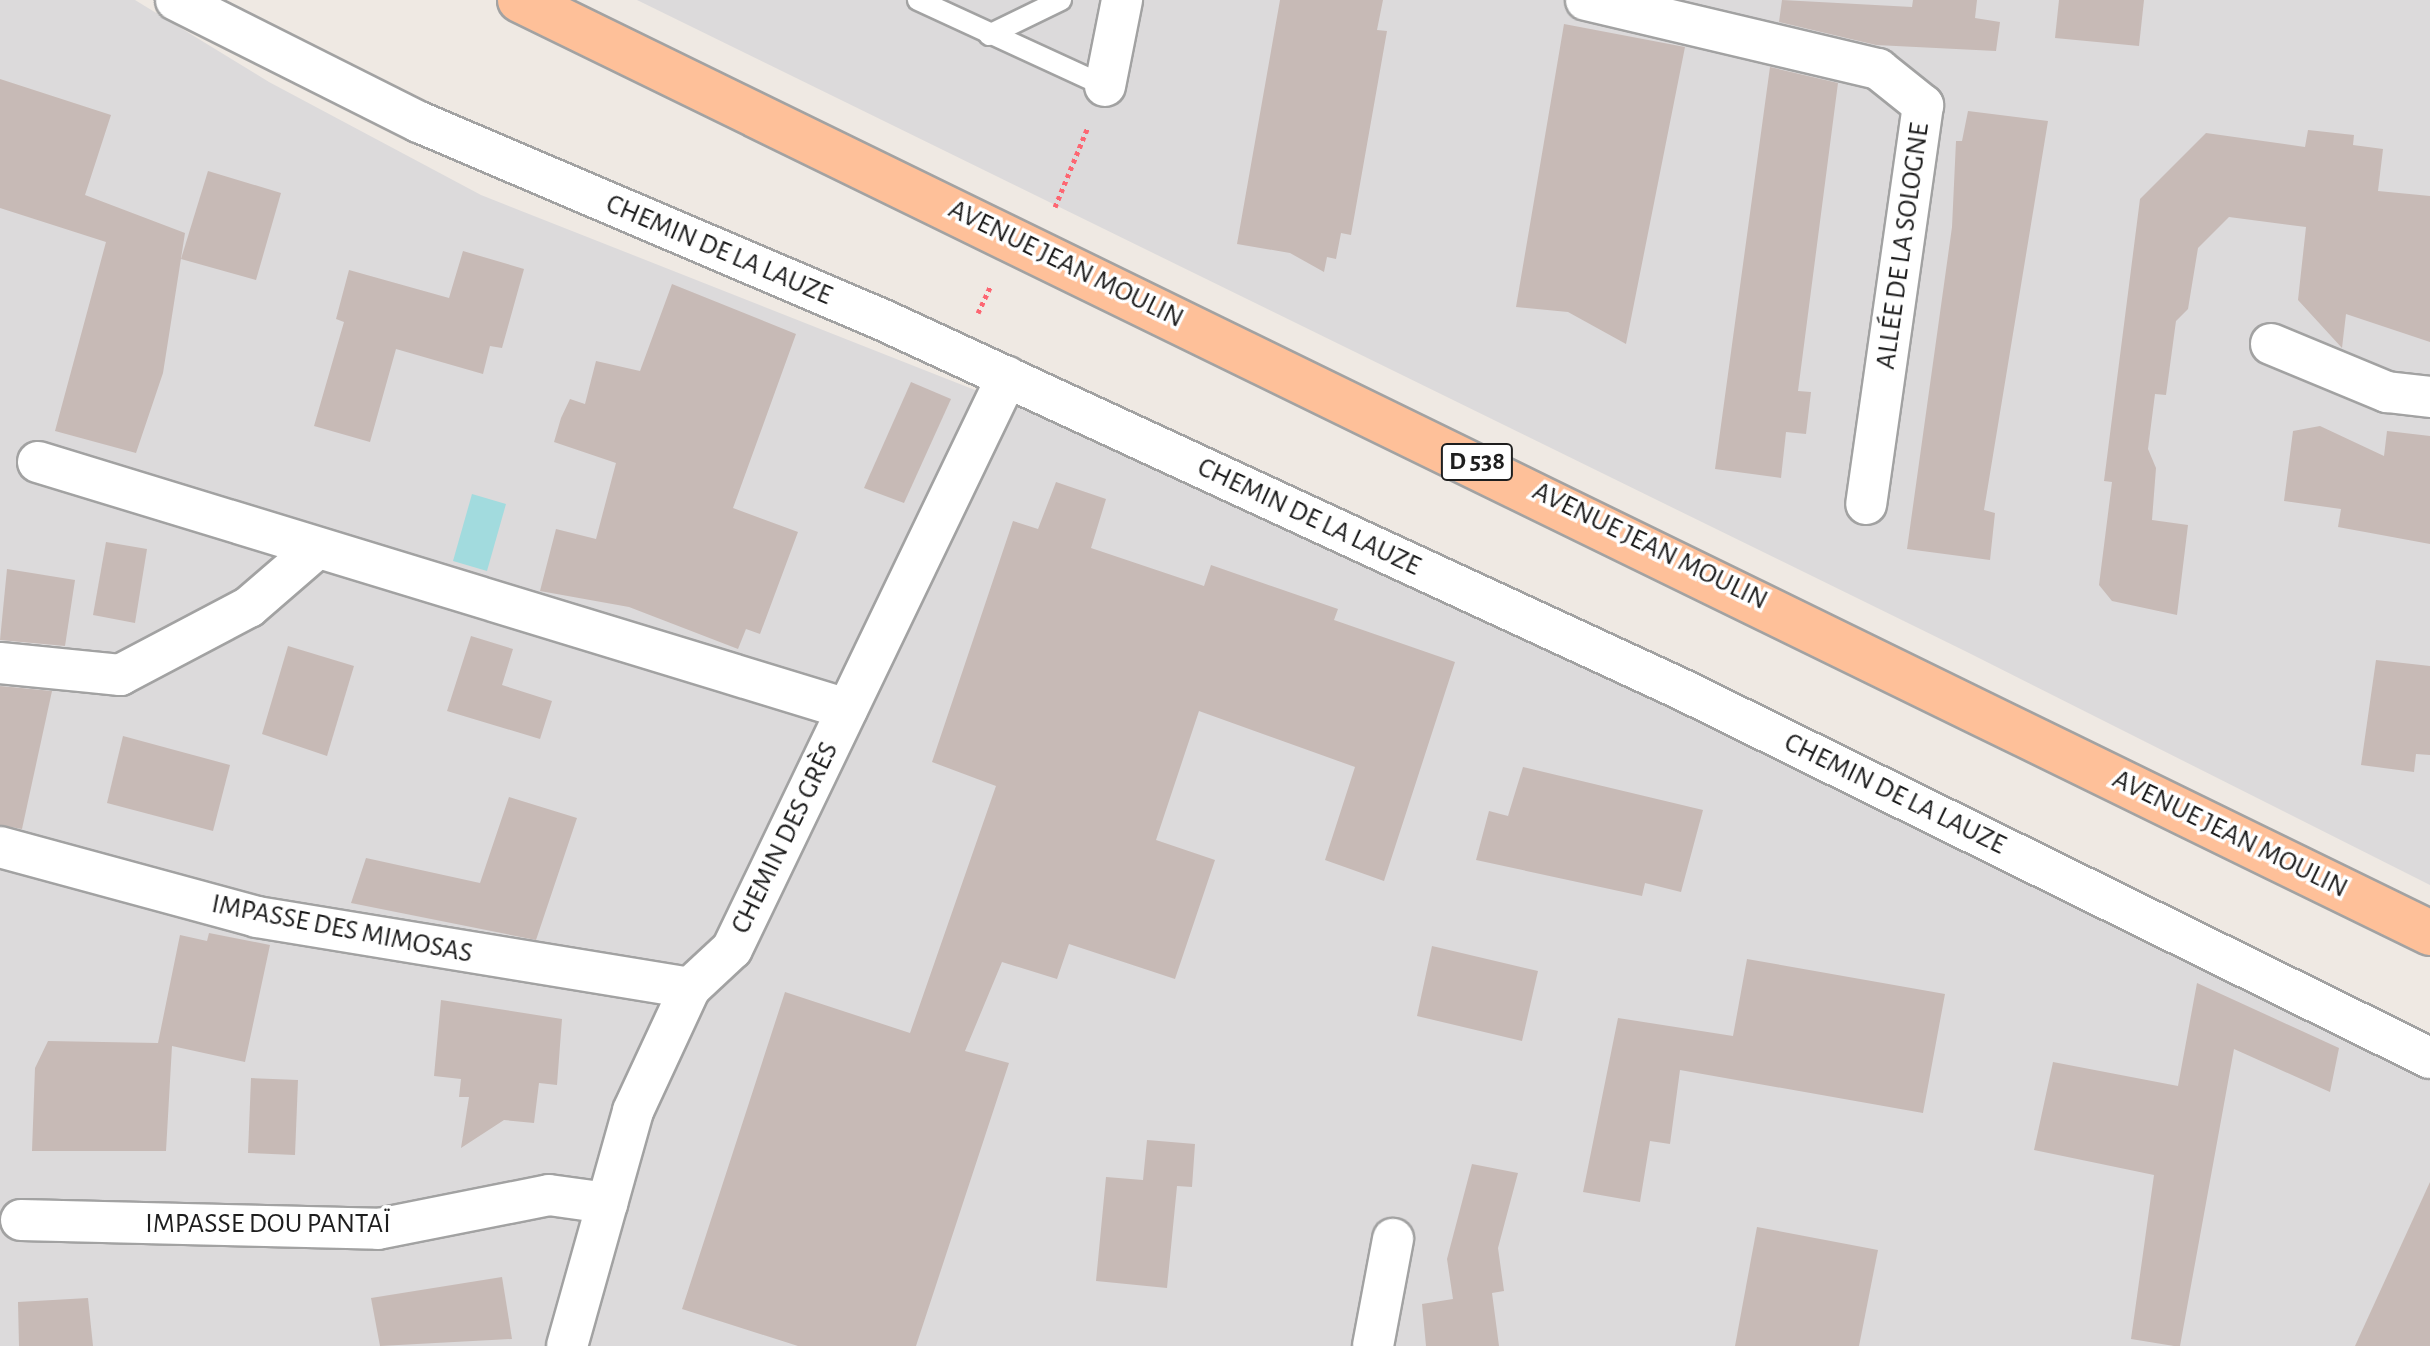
<!DOCTYPE html>
<html>
<head>
<meta charset="utf-8">
<style>
  body { margin:0 }
  #map { position:relative; width:2430px; height:1346px; overflow:hidden; background:#efe9e3; font-family:"Alegreya Sans",sans-serif }
  div>[style] { position:absolute }
  [style*='--x'] { left:calc(var(--x)*1px); top:calc(var(--y)*1px); width:calc(var(--w)*1px); rotate:calc(var(--a)*1deg) }
  .residential>* { inset:0; background:#dcdadb }
  .water>* { inset:0; background:#a2dbde }
  .building>* { inset:0; background:#c7bab6 }
  .path>* { height:5px; margin-top:-2.5px; transform-origin:0; background:repeating-linear-gradient(90deg,#fd6672 0 4px,transparent 0 8px) }
  .roads { filter:drop-shadow(2px 0 #a2a2a2) drop-shadow(-2px 0 #a2a2a2) drop-shadow(0 2px #a2a2a2) drop-shadow(0 -2px #a2a2a2) }
  .service>* { height:20px; margin:-10px; padding:0 10px; transform-origin:10px; border-radius:10px; background:#fff }
  .minor>* { height:40px; margin:-20px; padding:0 20px; transform-origin:20px; border-radius:20px; background:#fff }
  .primary>* { height:44px; margin:-22px; padding:0 22px; transform-origin:22px; border-radius:22px; background:#fec099 }
  span { translate:-50% -50%; white-space:nowrap; text-align:center; line-height:1.15; -webkit-text-stroke:7px #fff; paint-order:stroke }
  .shield-label span { padding:2px 6px; background:#fff; border:2px solid; border-radius:6px; -webkit-text-stroke-width:0 }
  .shield-label { font-size:26px; color:#1e1e1e; font-weight:700 }
  .street-label { font-size:28px; color:#1e1e1e }
</style>
</head>
<body>
<div id="map">
  <div class="residential">
    <i style="clip-path:polygon(0 0,135px 0,269px 82px,481px 195px,1109px 443px,1739px 729px,2430px 1070px,2430px 1346px,0 1346px)"></i>
    <i style="clip-path:polygon(637px 0,2430px 0,2430px 885px,1967px 652px)"></i>
  </div>
  <div class="water">
    <i style="clip-path:polygon(472px 494px,506px 504px,487px 571px,453px 561px)"></i>
  </div>
  <div class="building">
    <i style="clip-path:polygon(1280px 0,1383px 0,1377px 30px,1387px 31px,1351px 235px,1341px 233px,1336px 259px,1327px 257px,1324px 272px,1290px 253px,1237px 244px)"></i>
    <i style="clip-path:polygon(1782px 0,1912px 7px,1913px 0,1977px 0,1975px 18px,2000px 22px,1996px 51px,1876px 45px,1779px 22px)"></i>
    <i style="clip-path:polygon(2059px 0,2144px 0,2139px 46px,2055px 38px)"></i>
    <i style="clip-path:polygon(1564px 24px,1685px 47px,1626px 344px,1568px 312px,1516px 307px)"></i>
    <i style="clip-path:polygon(1770px 67px,1838px 83px,1798px 391px,1811px 392px,1806px 434px,1786px 432px,1781px 478px,1715px 469px)"></i>
    <i style="clip-path:polygon(0 79px,111px 115px,85px 195px,185px 233px,163px 373px,136px 453px,55px 431px,106px 242px,0 208px)"></i>
    <i style="clip-path:polygon(1968px 111px,2048px 121px,1984px 510px,1995px 513px,1990px 560px,1907px 549px,1952px 227px,1956px 141px,1962px 141px)"></i>
    <i style="clip-path:polygon(2308px 130px,2354px 135px,2353px 145px,2383px 149px,2378px 191px,2430px 196px,2430px 342px,2346px 314px,2342px 348px,2298px 300px,2306px 227px,2229px 217px,2198px 248px,2188px 309px,2176px 321px,2166px 395px,2155px 394px,2148px 449px,2156px 468px,2152px 520px,2188px 525px,2177px 615px,2112px 601px,2099px 585px,2112px 482px,2104px 481px,2140px 199px,2206px 133px,2305px 147px)"></i>
    <i style="clip-path:polygon(208px 171px,281px 193px,256px 280px,181px 259px)"></i>
    <i style="clip-path:polygon(463px 251px,524px 269px,502px 348px,490px 346px,483px 374px,396px 349px,370px 442px,314px 426px,344px 322px,336px 319px,349px 270px,449px 298px)"></i>
    <i style="clip-path:polygon(672px 284px,796px 334px,733px 508px,798px 532px,760px 634px,746px 629px,738px 649px,629px 607px,540px 591px,556px 529px,596px 539px,616px 463px,554px 442px,561px 418px,570px 399px,585px 404px,596px 361px,640px 371px)"></i>
    <i style="clip-path:polygon(911px 382px,951px 399px,904px 503px,864px 488px)"></i>
    <i style="clip-path:polygon(2320px 426px,2384px 456px,2387px 431px,2430px 436px,2430px 544px,2338px 527px,2341px 509px,2284px 501px,2293px 431px)"></i>
    <i style="clip-path:polygon(1056px 482px,1106px 499px,1091px 548px,1204px 586px,1211px 565px,1338px 609px,1334px 620px,1455px 662px,1384px 881px,1325px 860px,1355px 767px,1199px 711px,1156px 840px,1215px 860px,1175px 979px,1069px 944px,1057px 979px,1002px 962px,965px 1051px,1009px 1063px,916px 1346px,798px 1346px,682px 1309px,785px 992px,910px 1033px,996px 786px,932px 762px,1013px 521px,1038px 529px)"></i>
    <i style="clip-path:polygon(106px 542px,147px 549px,135px 623px,93px 615px)"></i>
    <i style="clip-path:polygon(7px 569px,75px 580px,65px 646px,0 640px)"></i>
    <i style="clip-path:polygon(471px 636px,513px 649px,502px 685px,552px 701px,540px 739px,447px 711px)"></i>
    <i style="clip-path:polygon(288px 646px,354px 666px,327px 756px,262px 734px)"></i>
    <i style="clip-path:polygon(2376px 660px,2430px 666px,2430px 755px,2416px 754px,2414px 772px,2361px 765px)"></i>
    <i style="clip-path:polygon(0 686px,52px 691px,22px 829px,0 825px)"></i>
    <i style="clip-path:polygon(123px 736px,230px 765px,213px 831px,107px 803px)"></i>
    <i style="clip-path:polygon(1523px 767px,1703px 810px,1681px 892px,1645px 883px,1642px 896px,1476px 860px,1489px 811px,1508px 816px)"></i>
    <i style="clip-path:polygon(509px 797px,577px 818px,536px 940px,351px 903px,366px 858px,480px 883px)"></i>
    <i style="clip-path:polygon(209px 933px,270px 945px,245px 1062px,172px 1046px,166px 1151px,32px 1151px,35px 1068px,48px 1041px,158px 1043px,180px 935px,207px 941px)"></i>
    <i style="clip-path:polygon(1432px 946px,1538px 971px,1522px 1041px,1417px 1016px)"></i>
    <i style="clip-path:polygon(1747px 959px,1945px 994px,1923px 1113px,1680px 1070px,1670px 1144px,1650px 1141px,1640px 1202px,1583px 1192px,1618px 1018px,1733px 1036px)"></i>
    <i style="clip-path:polygon(2197px 983px,2339px 1048px,2330px 1092px,2234px 1049px,2180px 1346px,2174px 1346px,2131px 1339px,2154px 1175px,2034px 1150px,2053px 1062px,2178px 1086px)"></i>
    <i style="clip-path:polygon(441px 1000px,562px 1019px,557px 1085px,539px 1083px,534px 1123px,504px 1120px,461px 1148px,469px 1097px,459px 1097px,461px 1079px,434px 1076px)"></i>
    <i style="clip-path:polygon(251px 1078px,298px 1080px,295px 1155px,248px 1153px)"></i>
    <i style="clip-path:polygon(1147px 1140px,1195px 1144px,1192px 1187px,1177px 1186px,1167px 1288px,1096px 1281px,1106px 1177px,1143px 1180px)"></i>
    <i style="clip-path:polygon(1472px 1164px,1518px 1173px,1498px 1248px,1504px 1291px,1492px 1293px,1499px 1346px,1426px 1346px,1422px 1304px,1453px 1299px,1447px 1259px)"></i>
    <i style="clip-path:polygon(2430px 1182px,2430px 1346px,2355px 1346px)"></i>
    <i style="clip-path:polygon(1757px 1227px,1878px 1250px,1859px 1346px,1735px 1346px)"></i>
    <i style="clip-path:polygon(502px 1277px,512px 1339px,380px 1346px,371px 1298px)"></i>
    <i style="clip-path:polygon(88px 1298px,93px 1346px,19px 1346px,18px 1302px)"></i>
  </div>
  <div class="path">
    <i style="--x:1055;--y:207;--w:87;--a:-67.6"></i>
    <i style="--x:978;--y:313;--w:31;--a:-65"></i>
  </div>
  <div class="roads">
    <div class="service">
      <i style="--x:918;--y:0;--w:206;--a:24.7"></i>
      <i style="--x:989;--y:35;--w:80;--a:-25.9"></i>
    </div>
    <div class="minor">
      <i style="--x:176;--y:0;--w:272;--a:26.7"></i>
      <i style="--x:419;--y:122;--w:504;--a:23.11"></i>
      <i style="--x:883;--y:320;--w:884;--a:24.82"></i>
      <i style="--x:1685;--y:691;--w:830;--a:26.23"></i>
      <i style="--x:1586;--y:0;--w:300;--a:13.3"></i>
      <i style="--x:1878;--y:69;--w:58;--a:38.7"></i>
      <i style="--x:1923;--y:105;--w:403;--a:98.1"></i>
      <i style="--x:1105;--y:86;--w:88;--a:-78.8"></i>
      <i style="--x:2271;--y:344;--w:126;--a:22.5"></i>
      <i style="--x:2387;--y:392;--w:43;--a:6.6"></i>
      <i style="--x:38;--y:462;--w:846;--a:16.98"></i>
      <i style="--x:0;--y:663;--w:121;--a:5.7"></i>
      <i style="--x:120;--y:675;--w:146;--a:-27.8"></i>
      <i style="--x:249;--y:607;--w:87;--a:-40.8"></i>
      <i style="--x:0;--y:847;--w:266;--a:15.2"></i>
      <i style="--x:257;--y:917;--w:439;--a:9.3"></i>
      <i style="--x:21;--y:1220;--w:357;--a:1.4"></i>
      <i style="--x:378;--y:1229;--w:174;--a:-11.2"></i>
      <i style="--x:549;--y:1195;--w:59;--a:7.9"></i>
      <i style="--x:567;--y:1346;--w:244;--a:-74.3"></i>
      <i style="--x:633;--y:1111;--w:136;--a:-65.1"></i>
      <i style="--x:690;--y:988;--w:57;--a:-42.9"></i>
      <i style="--x:732;--y:949;--w:635;--a:-64.32"></i>
      <i style="--x:1373;--y:1346;--w:109;--a:-79.4"></i>
    </div>
    <div class="primary">
      <i style="--x:520;--y:0;--w:2126;--a:26.03"></i>
    </div>
  </div>
  <div class="shield-label">
    <span style="left:1477px;top:462px">D 538</span>
  </div>
  <div class="street-label">
    <span style="left:1903px;top:246px;rotate:-82deg">ALLÉE DE LA SOLOGNE</span>
    <span style="left:719px;top:250px;rotate:23deg">CHEMIN DE LA LAUZE</span>
    <span style="left:1066px;top:264px;rotate:26deg">AVENUE JEAN MOULIN</span>
    <span style="left:1309px;top:517px;rotate:25deg">CHEMIN DE LA LAUZE</span>
    <span style="left:1650px;top:546px;rotate:26deg">AVENUE JEAN MOULIN</span>
    <span style="left:1895px;top:794px;rotate:26deg">CHEMIN DE LA LAUZE</span>
    <span style="left:2230px;top:834px;rotate:26deg">AVENUE JEAN MOULIN</span>
    <span style="left:785px;top:838px;rotate:-64deg">CHEMIN DES GRÈS</span>
    <span style="left:342px;top:929px;rotate:11deg">IMPASSE DES MIMOSAS</span>
    <span style="left:268px;top:1224px">IMPASSE DOU PANTAÏ</span>
  </div>
</div>
</body>
</html>
